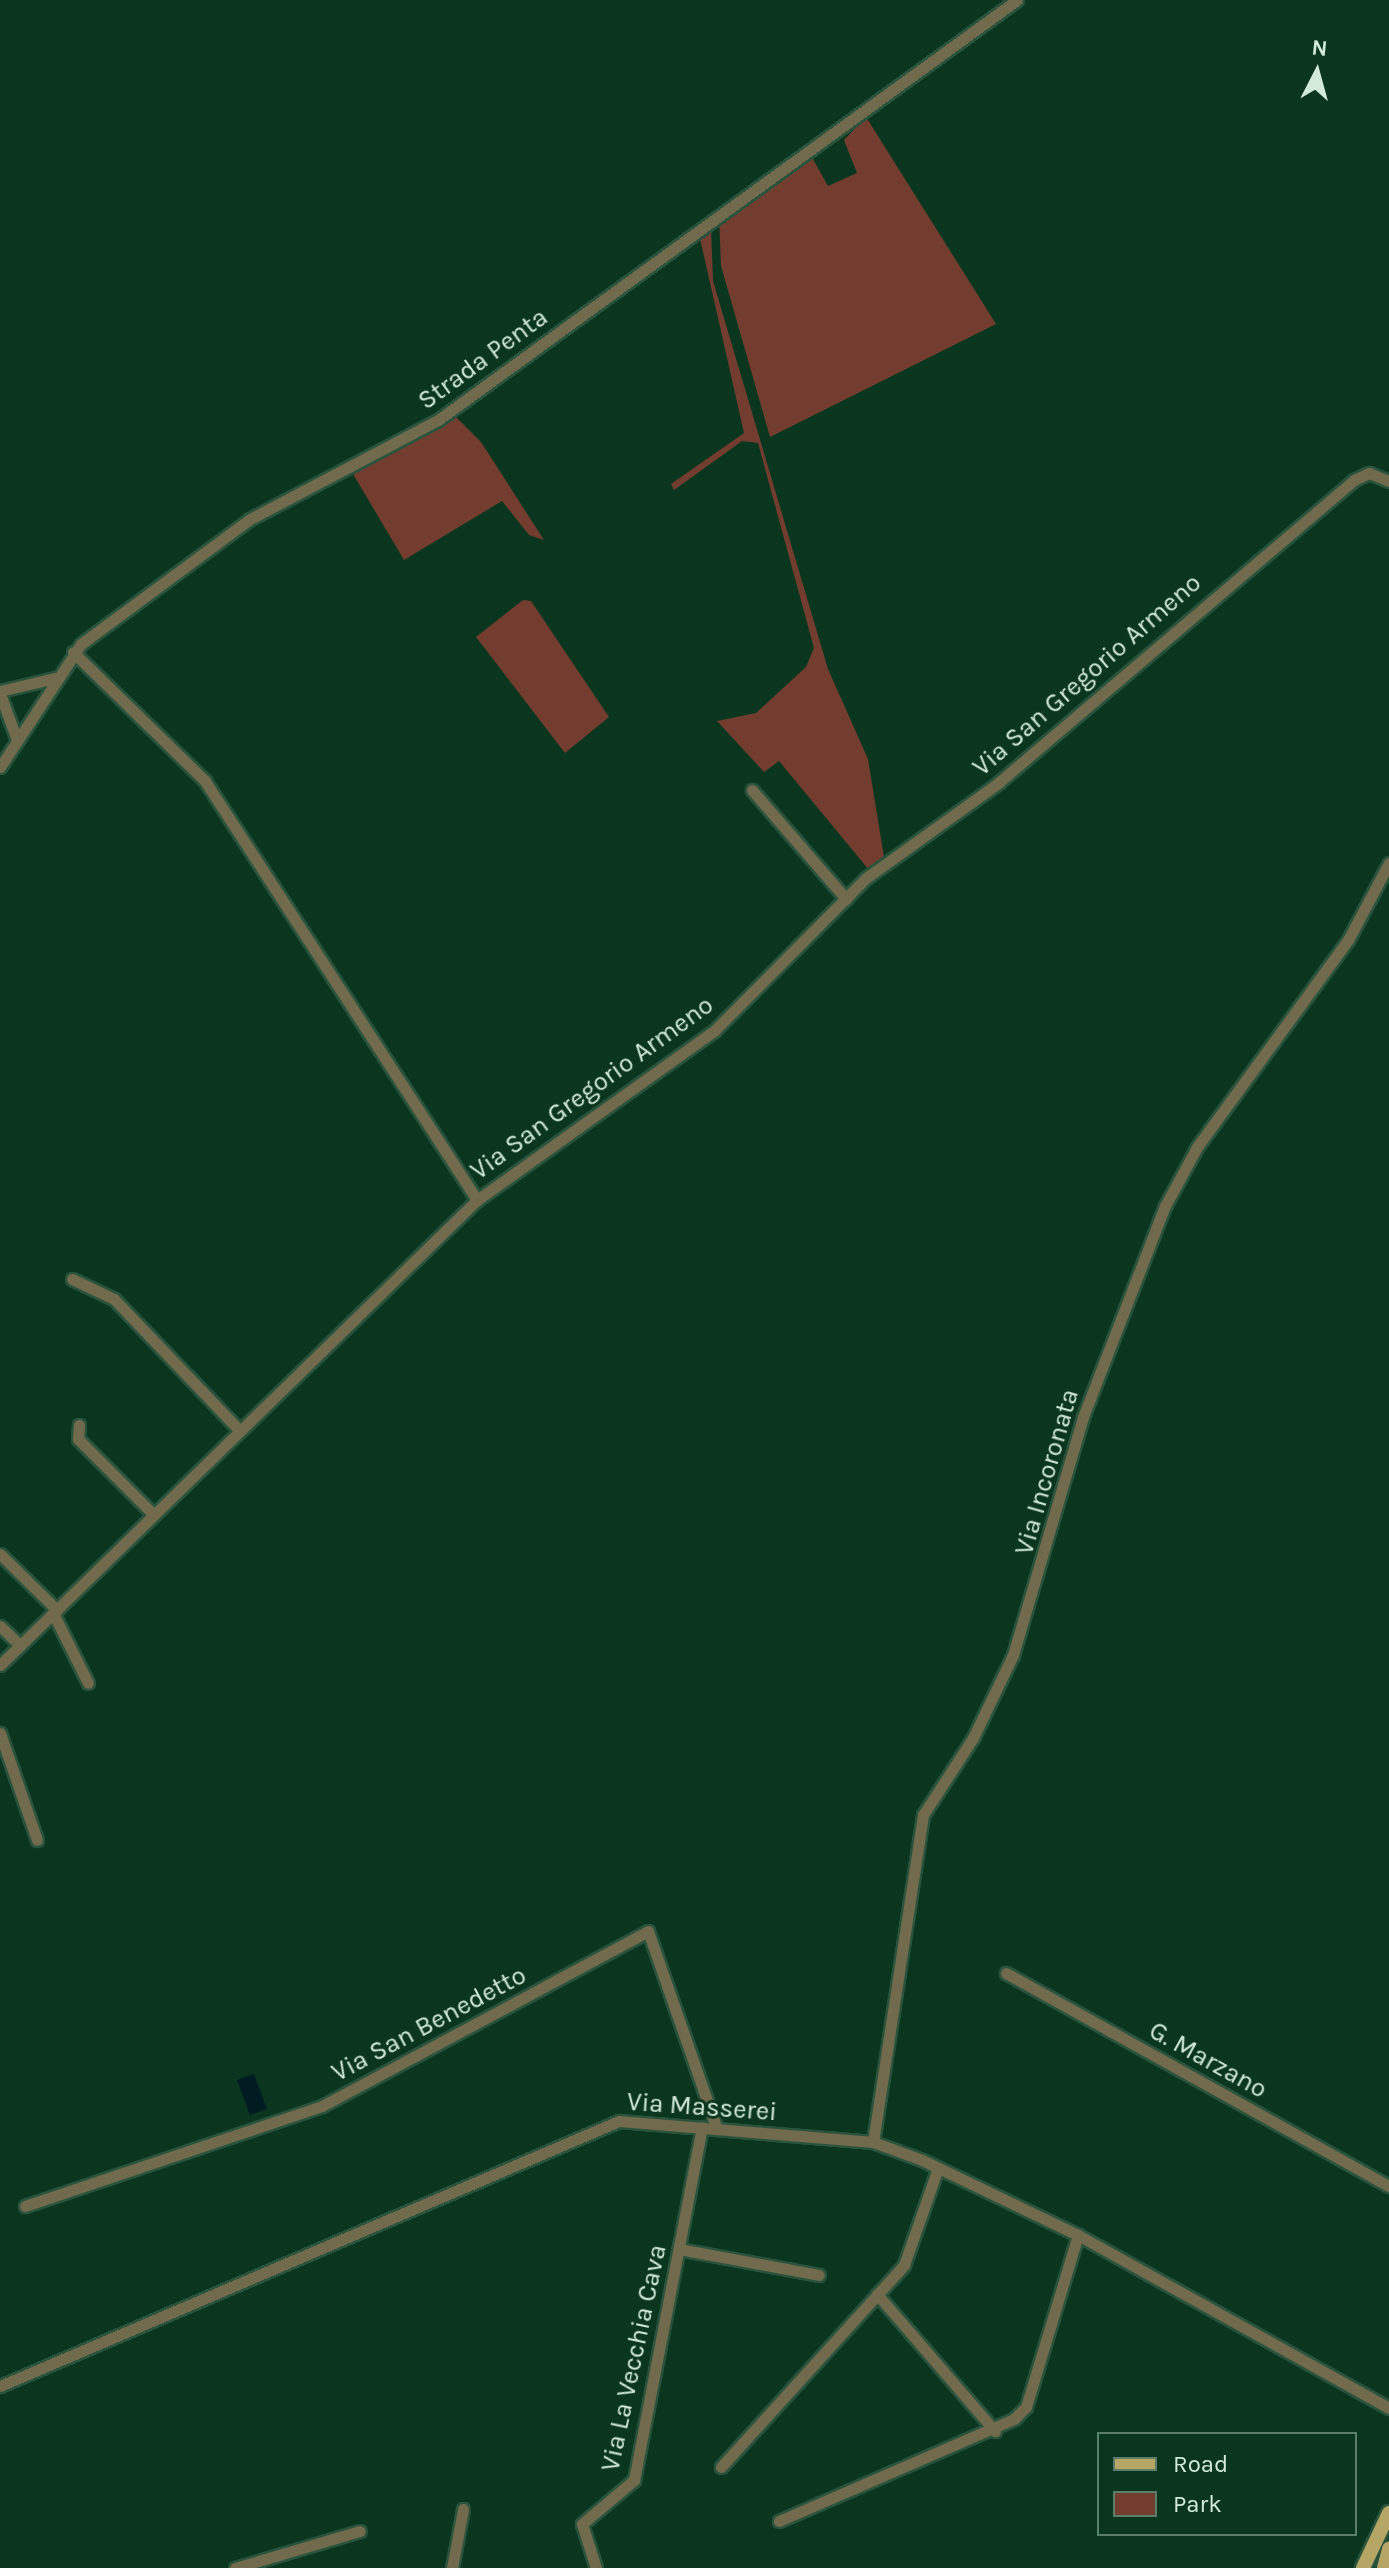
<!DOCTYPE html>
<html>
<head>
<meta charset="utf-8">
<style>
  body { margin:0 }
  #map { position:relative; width:1389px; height:2568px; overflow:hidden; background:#0a361f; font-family:Karla,sans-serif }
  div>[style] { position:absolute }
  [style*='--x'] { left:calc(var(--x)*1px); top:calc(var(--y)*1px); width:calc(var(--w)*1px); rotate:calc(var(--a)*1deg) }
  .green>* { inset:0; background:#723d2f }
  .water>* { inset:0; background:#001c23 }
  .roads { filter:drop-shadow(2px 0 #2a533d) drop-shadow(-2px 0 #2a533d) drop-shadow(0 2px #2a533d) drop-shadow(0 -2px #2a533d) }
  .minor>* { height:11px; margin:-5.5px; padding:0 5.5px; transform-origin:5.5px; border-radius:5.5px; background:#716a4c }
  .major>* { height:14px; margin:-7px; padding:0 7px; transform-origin:7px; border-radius:7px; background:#b6a666 }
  span { translate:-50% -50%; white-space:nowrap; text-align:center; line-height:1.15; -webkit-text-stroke:6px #0a361f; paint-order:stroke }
  .street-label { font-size:26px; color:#d3e9da }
  .legend { position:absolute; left:1097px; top:2432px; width:260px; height:104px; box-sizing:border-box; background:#0a361f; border:2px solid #5a7e6a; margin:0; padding:10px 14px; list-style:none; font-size:24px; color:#d3e9da }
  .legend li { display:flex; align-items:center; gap:16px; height:40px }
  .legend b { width:40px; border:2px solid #5a7e6a }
  .north { position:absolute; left:1277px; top:32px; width:80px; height:80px; -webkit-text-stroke:6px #0a361f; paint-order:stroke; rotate:6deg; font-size:22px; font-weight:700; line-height:32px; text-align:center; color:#d3e9da }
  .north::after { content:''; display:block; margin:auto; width:28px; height:36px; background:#d3e9da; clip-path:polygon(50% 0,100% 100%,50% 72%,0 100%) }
</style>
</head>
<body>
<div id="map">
  <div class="green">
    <i style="clip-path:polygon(866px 117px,996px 324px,770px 437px,721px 266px,719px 215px,809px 152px,828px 186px,857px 173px,844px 140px)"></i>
    <i style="clip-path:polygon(711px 227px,713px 281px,828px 669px,868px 759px,884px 857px,869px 870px,779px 761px,764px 772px,717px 721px,756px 713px,806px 667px,814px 648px,758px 443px,742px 441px,674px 490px,671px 484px,744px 433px,699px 234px)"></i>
    <i style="clip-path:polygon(454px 415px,481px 442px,544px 540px,529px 535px,502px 501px,404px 560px,353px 474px)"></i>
    <i style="clip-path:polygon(523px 600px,531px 601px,609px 717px,565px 753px,476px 637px)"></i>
  </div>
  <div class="water">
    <i style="clip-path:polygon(254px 2074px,267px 2109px,250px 2115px,237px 2080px)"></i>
  </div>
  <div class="roads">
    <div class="minor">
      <i style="--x:73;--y:652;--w:185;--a:44.3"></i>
      <i style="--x:205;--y:781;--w:500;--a:57"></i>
      <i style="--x:0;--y:691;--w:57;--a:-13.3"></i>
      <i style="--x:0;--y:694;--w:49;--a:69.7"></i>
      <i style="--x:0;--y:767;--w:147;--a:-56.6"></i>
      <i style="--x:81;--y:644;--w:210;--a:-36.5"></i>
      <i style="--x:250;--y:519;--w:212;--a:-27.8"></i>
      <i style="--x:438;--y:420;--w:715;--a:-35.96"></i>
      <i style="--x:752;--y:790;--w:144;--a:49.2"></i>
      <i style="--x:72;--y:1279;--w:47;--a:25.5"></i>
      <i style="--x:114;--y:1299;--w:182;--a:46.3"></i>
      <i style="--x:79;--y:1425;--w:14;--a:94"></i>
      <i style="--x:78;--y:1439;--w:107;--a:45"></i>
      <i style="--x:0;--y:1554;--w:80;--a:44.5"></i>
      <i style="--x:53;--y:1613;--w:78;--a:63.4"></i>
      <i style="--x:0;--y:1626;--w:28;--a:44"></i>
      <i style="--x:0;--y:1665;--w:666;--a:-44.27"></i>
      <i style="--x:477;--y:1200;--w:291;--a:-35.5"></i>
      <i style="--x:714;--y:1031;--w:216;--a:-45.2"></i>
      <i style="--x:866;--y:878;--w:163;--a:-35.7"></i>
      <i style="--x:998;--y:783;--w:467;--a:-40.4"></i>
      <i style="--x:1354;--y:480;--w:17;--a:-25"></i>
      <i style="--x:1369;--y:473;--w:22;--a:22"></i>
      <i style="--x:0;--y:1733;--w:113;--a:70.9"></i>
      <i style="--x:1006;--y:1973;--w:438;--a:29.1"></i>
      <i style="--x:873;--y:2142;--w:331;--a:-81.3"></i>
      <i style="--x:923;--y:1815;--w:92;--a:-57"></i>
      <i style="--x:973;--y:1738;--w:92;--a:-64.3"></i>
      <i style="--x:1013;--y:1655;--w:248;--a:-73.6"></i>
      <i style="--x:1083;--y:1417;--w:226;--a:-68.8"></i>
      <i style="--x:1165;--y:1206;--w:67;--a:-61.5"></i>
      <i style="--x:1197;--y:1147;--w:256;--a:-53.9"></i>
      <i style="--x:1348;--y:940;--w:87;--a:-62"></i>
      <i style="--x:25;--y:2206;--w:313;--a:-18.6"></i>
      <i style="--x:322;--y:2106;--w:370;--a:-28.2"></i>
      <i style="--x:648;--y:1931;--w:210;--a:70.8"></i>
      <i style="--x:679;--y:2249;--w:142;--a:10.5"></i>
      <i style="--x:877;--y:2294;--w:181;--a:49.3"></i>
      <i style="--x:0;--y:2386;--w:673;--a:-23.18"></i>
      <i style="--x:619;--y:2121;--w:255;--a:4.7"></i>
      <i style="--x:873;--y:2142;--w:52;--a:20.2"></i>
      <i style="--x:922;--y:2160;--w:173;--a:25.7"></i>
      <i style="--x:1078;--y:2235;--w:356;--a:29.1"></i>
      <i style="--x:721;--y:2467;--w:273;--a:-47.8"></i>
      <i style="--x:904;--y:2265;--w:103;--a:-70.7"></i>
      <i style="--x:779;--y:2521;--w:256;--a:-23.5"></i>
      <i style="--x:1014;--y:2419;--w:17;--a:-45"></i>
      <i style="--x:1026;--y:2407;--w:180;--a:-73.2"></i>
      <i style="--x:235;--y:2568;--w:130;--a:-16.5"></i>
      <i style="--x:452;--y:2568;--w:60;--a:-79.4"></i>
      <i style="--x:596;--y:2568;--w:46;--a:-107.7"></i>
      <i style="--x:582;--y:2524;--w:68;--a:-40.2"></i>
      <i style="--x:634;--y:2480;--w:359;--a:-79.1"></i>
    </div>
    <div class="major">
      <i style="--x:1363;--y:2568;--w:61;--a:-64.7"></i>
      <i style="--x:1384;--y:2568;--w:20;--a:-75"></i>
    </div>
  </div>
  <div class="street-label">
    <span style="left:483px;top:359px;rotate:-36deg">Strada Penta</span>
    <span style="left:1087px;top:675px;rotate:-41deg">Via San Gregorio Armeno</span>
    <span style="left:592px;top:1088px;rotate:-36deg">Via San Gregorio Armeno</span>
    <span style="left:1047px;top:1472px;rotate:-74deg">Via Incoronata</span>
    <span style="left:429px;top:2024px;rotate:-28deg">Via San Benedetto</span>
    <span style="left:1208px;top:2060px;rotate:29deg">G. Marzano</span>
    <span style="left:702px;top:2107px;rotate:4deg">Via Masserei</span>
    <span style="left:634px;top:2358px;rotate:-78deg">Via La Vecchia Cava</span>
  </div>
  <ul class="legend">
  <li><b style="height:10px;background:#b6a666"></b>Road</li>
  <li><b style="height:22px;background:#723d2f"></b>Park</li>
  </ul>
  <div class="north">N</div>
</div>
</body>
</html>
